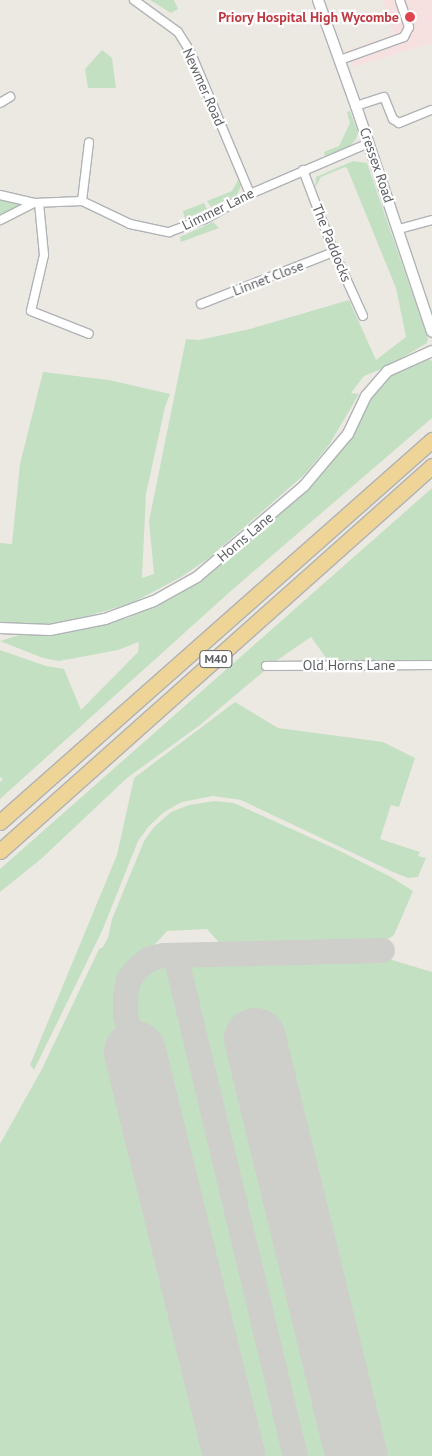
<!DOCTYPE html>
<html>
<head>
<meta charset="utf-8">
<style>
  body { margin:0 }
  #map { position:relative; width:432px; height:1456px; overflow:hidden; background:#ece9e3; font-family:"PT Sans",sans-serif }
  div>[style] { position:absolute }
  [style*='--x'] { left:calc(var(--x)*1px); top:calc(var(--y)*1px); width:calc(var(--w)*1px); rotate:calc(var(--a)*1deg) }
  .medical>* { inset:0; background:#f7e1e0 }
  .green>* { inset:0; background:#c4e0c2 }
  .taxiway>* { height:25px; margin:-12.5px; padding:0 12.5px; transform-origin:12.5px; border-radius:12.5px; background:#cececa }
  .runway>* { height:62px; margin:-31px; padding:0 31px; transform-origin:31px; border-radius:31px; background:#cececa }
  .roads { filter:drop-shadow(1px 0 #b0b3b6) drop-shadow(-1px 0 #b0b3b6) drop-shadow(0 1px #b0b3b6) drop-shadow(0 -1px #b0b3b6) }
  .minor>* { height:8px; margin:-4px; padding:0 4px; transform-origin:4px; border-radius:4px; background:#fff }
  .tertiary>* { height:10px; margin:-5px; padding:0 5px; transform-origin:5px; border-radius:5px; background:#fff }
  .motorway>* { height:15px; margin:-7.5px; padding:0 7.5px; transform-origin:7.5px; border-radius:7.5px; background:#efd497 }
  .dots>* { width:14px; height:14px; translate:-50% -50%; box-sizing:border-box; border:2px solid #fff; border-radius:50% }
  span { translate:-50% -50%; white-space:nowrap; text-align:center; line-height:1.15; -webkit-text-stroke:4.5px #fff; paint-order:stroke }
  .shield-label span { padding:1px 4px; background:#fff; border:1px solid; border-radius:4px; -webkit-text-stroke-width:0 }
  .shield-label { font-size:12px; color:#5b5e62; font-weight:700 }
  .health-label { font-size:14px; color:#be3a42; font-weight:700 }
  .right { translate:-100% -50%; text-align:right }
  .street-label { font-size:14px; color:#5b5e62 }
</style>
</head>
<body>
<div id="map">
  <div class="medical">
    <i style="clip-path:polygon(383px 0,432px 0,432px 43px,354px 67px,348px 50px,394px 34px)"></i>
  </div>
  <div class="green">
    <i style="clip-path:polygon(150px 0,174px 0,178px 9px,171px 13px)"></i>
    <i style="clip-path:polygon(102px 50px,112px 58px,116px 88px,88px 88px,85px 69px)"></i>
    <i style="clip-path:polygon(350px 111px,358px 133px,356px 139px,350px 146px,325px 156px,324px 152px,339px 146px,350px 123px,347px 112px)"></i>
    <i style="clip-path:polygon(353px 161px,367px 163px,428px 339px,427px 343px,384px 368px,364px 376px,351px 393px,359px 394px,329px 445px,305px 474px,209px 558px,181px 577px,132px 603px,64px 623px,0 626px,0 543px,12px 544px,20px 464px,43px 372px,109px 380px,170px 394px,165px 407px,146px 494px,142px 578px,154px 574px,149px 521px,186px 339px,199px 340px,250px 329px,349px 300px,376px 360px,406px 337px,396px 288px,347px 168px,345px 167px,321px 177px,315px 188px,316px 177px)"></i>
    <i style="clip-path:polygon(238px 180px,241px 186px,237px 195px,211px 207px,207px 201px,232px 191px)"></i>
    <i style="clip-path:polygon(0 198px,20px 203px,19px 206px,0 216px)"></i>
    <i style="clip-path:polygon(204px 203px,207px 209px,185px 219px,183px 211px)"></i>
    <i style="clip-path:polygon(213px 222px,219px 228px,181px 242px,180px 237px)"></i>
    <i style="clip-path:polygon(427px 358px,432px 361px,432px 418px,232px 590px,0 799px,0 782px,3px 779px,0 777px,0 650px,46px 666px,64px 669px,81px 710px,138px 652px,139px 642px,118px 650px,59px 661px,43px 658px,0 641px,23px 634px,75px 631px,128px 618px,182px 590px,225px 558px,329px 465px,366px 402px,396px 370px)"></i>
    <i style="clip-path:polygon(432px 488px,432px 661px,330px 663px,311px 637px,276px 661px,200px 725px,127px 778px,41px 859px,0 892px,0 869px)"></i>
    <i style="clip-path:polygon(235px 702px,278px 728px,383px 742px,415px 758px,399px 807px,391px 805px,380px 839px,420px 852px,418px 856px,426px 858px,418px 877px,408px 878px,393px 872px,241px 800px,213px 796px,182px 802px,164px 812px,149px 826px,138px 841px,102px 931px,34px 1070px,30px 1065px,117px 855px,134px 778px)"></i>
    <i style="clip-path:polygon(214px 801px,234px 803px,338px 850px,391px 877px,413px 891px,394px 935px,382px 943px,223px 947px,207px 929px,167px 931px,149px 951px,136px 958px,122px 973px,116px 990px,120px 1058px,216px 1456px,0 1456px,0 1144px,42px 1069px,99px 949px,103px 947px,108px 938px,112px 919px,144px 841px,154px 827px,171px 812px,189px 805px)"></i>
    <i style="clip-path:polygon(382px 957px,432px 972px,432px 1456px,249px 1456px,151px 1052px,133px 1009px,131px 996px,137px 981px,150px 967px,167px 962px)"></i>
  </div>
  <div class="taxiway">
    <i style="--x:175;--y:955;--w:515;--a:76.53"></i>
    <i style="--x:135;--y:1052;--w:38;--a:-105"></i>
    <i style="--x:125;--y:1015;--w:20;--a:-90"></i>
    <i style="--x:125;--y:995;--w:16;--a:-79"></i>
    <i style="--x:128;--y:979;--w:14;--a:-51"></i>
    <i style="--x:137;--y:968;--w:16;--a:-38"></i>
    <i style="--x:150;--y:958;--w:13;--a:-13"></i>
    <i style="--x:163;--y:955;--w:219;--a:-1.3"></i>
  </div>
  <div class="runway">
    <i style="--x:255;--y:1039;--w:429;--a:76.3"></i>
    <i style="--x:135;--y:1052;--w:416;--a:76.2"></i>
  </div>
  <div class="roads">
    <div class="minor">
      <i style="--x:134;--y:0;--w:54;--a:36"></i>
      <i style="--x:178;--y:32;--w:22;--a:58"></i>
      <i style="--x:190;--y:51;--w:155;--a:67.2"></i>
      <i style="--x:340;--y:60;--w:68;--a:-19.8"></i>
      <i style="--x:404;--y:37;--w:11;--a:-63"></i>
      <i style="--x:409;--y:27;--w:28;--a:-109"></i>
      <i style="--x:0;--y:103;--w:12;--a:-31"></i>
      <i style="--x:356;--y:106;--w:29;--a:-18"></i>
      <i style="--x:384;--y:97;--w:24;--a:68"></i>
      <i style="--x:393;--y:119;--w:7;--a:34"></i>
      <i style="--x:399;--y:123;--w:35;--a:-22"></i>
      <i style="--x:303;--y:170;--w:88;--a:69.3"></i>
      <i style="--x:334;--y:252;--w:70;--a:65.6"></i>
      <i style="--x:0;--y:195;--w:35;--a:13"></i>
      <i style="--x:34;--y:203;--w:38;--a:153"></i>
      <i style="--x:82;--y:201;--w:59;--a:-83.2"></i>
      <i style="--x:34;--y:203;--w:48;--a:-2.4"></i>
      <i style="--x:82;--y:201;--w:53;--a:25.6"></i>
      <i style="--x:130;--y:224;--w:40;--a:12"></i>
      <i style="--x:169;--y:232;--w:38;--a:-20"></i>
      <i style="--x:205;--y:219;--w:51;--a:-29.1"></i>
      <i style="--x:250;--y:194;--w:129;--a:-23.2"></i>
      <i style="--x:39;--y:203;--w:52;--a:84.5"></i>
      <i style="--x:44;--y:255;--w:57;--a:103.1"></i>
      <i style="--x:31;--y:311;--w:62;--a:21.6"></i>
      <i style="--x:399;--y:229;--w:34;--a:-15"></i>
      <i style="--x:201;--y:304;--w:143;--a:-21.4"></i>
      <i style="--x:266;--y:666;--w:166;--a:-0.3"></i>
    </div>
    <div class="tertiary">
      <i style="--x:318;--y:0;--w:113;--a:70.3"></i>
      <i style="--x:356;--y:106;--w:238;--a:71.4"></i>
      <i style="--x:0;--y:628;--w:50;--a:2.3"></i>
      <i style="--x:50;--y:630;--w:56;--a:-11.3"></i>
      <i style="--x:105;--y:619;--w:52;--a:-20.2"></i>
      <i style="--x:154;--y:601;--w:49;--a:-29.2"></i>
      <i style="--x:197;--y:577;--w:140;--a:-40.4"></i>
      <i style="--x:304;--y:486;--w:68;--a:-49.8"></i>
      <i style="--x:348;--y:434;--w:42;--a:-64.7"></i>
      <i style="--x:366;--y:396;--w:33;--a:-49"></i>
      <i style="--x:388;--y:371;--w:48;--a:-24.4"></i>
    </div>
    <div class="motorway">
      <i style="--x:0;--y:822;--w:577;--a:-41.49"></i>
      <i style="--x:0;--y:851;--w:579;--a:-41.71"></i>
    </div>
  </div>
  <div class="dots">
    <i style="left:410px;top:17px;background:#e0444e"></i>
  </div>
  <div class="shield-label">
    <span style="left:216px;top:659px">M40</span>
  </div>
  <div class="health-label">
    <span class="right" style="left:399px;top:17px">Priory Hospital High Wycombe</span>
  </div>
  <div class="street-label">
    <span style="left:204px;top:87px;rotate:66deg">Newmer Road</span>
    <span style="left:377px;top:165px;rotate:71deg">Cressex Road</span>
    <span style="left:218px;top:209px;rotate:-26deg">Limmer Lane</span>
    <span style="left:332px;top:243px;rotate:68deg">The Paddocks</span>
    <span style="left:268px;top:278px;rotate:-21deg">Linnet Close</span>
    <span style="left:245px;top:537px;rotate:-40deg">Horns Lane</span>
    <span style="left:349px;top:665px">Old Horns Lane</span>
  </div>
</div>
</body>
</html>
